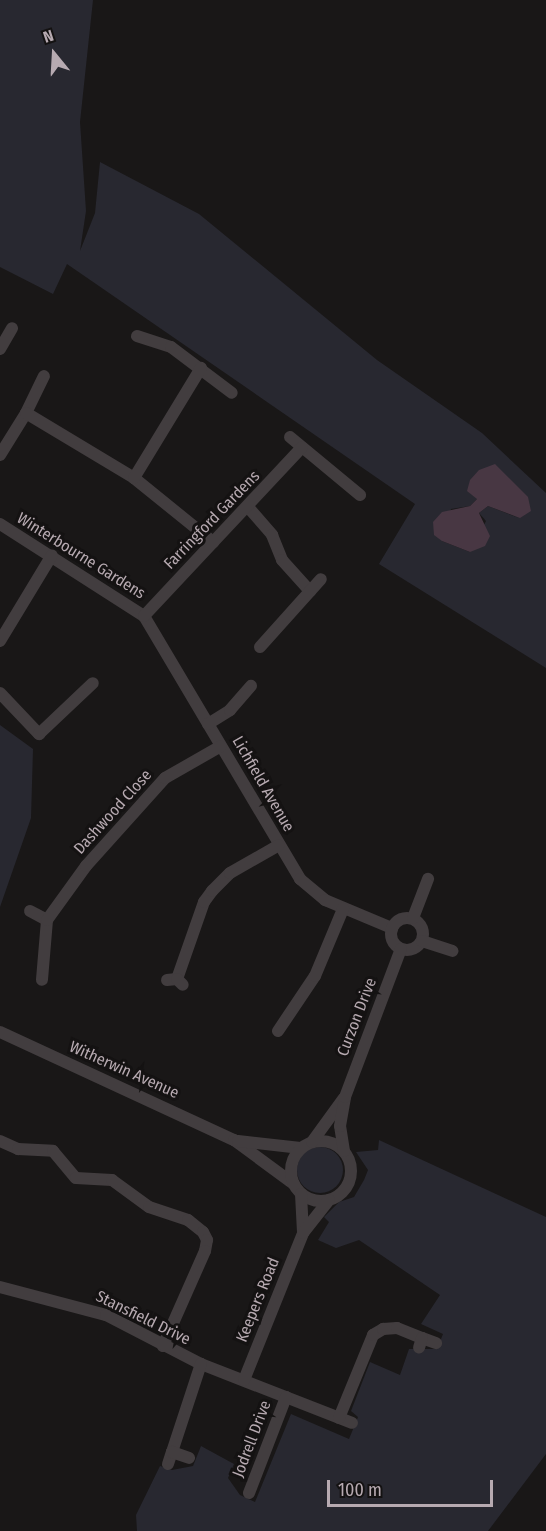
<!DOCTYPE html>
<html>
<head>
<meta charset="utf-8">
<style>
  body { margin:0 }
  #map { position:relative; width:546px; height:1531px; overflow:hidden; background:#191717; font-family:"Fira Sans Condensed",sans-serif }
  div>[style] { position:absolute }
  [style*='--x'] { left:calc(var(--x)*1px); top:calc(var(--y)*1px); width:calc(var(--w)*1px); rotate:calc(var(--a)*1deg) }
  .green>* { inset:0; background:#282830 }
  .round { border-radius:50% }
  .water>* { inset:0; background:#483743 }
  .street>* { height:12px; margin:-6px; padding:0 6px; transform-origin:6px; border-radius:6px; background:#423d3f }
  .street>.ring { margin:-6px; padding:0; box-sizing:content-box; background:none; border:12px solid #423d3f; border-radius:50% }
  span { translate:-50% -50%; white-space:nowrap; text-align:center; line-height:1.15; -webkit-text-stroke:6px #141212; paint-order:stroke }
  .street-label { font-size:16px; color:#b7aab1 }
  .north { position:absolute; left:24px; top:24px; width:60px; height:60px; -webkit-text-stroke:4px #141212; paint-order:stroke; rotate:342deg; font-size:16px; font-weight:700; line-height:24px; text-align:center; color:#b7aab1 }
  .north::after { content:''; display:block; margin:auto; width:21px; height:27px; background:#b7aab1; clip-path:polygon(50% 0,100% 100%,50% 72%,0 100%) }
  .scale { position:absolute; left:327px; top:1480px; width:166px; height:27px; box-sizing:border-box; border:3px solid #b7aab1; border-top:0; padding-left:8px; font-size:18px; line-height:21px; white-space:nowrap; color:#b7aab1; -webkit-text-stroke:4px #141212; paint-order:stroke }
</style>
</head>
<body>
<div id="map">
  <div class="green">
    <i style="clip-path:polygon(evenodd,0 0,93px 0,80px 122px,86px 211px,80px 251px,95px 213px,100px 162px,199px 214px,377px 360px,482px 433px,546px 493px,546px 668px,379px 564px,415px 504px,67px 264px,53px 294px,0 267px,0 0,477px 499px,519px 518px,488px 506px,479px 513px,486px 521px,470px 552px,442px 541px,451px 509px,470px 506px,477px 499px)"></i>
    <i style="clip-path:polygon(0 725px,33px 749px,31px 818px,0 907px)"></i>
    <i style="clip-path:polygon(379px 1140px,546px 1217px,546px 1454px,488px 1531px,137px 1531px,136px 1515px,160px 1466px,172px 1470px,193px 1466px,201px 1446px,234px 1464px,228px 1478px,240px 1495px,255px 1502px,291px 1414px,349px 1439px,358px 1417px,351px 1411px,370px 1362px,400px 1375px,409px 1349px,437px 1349px,443px 1334px,421px 1324px,440px 1295px,359px 1240px,336px 1248px,318px 1240px,329px 1222px,324px 1217px,339px 1202px,354px 1197px,364px 1180px,368px 1170px,356px 1152px,378px 1150px)"></i>
    <i class="round" style="left:297px;top:1147px;width:46px;height:46px"></i>
  </div>
  <div class="water">
    <i style="clip-path:polygon(495px 464px,528px 497px,531px 511px,520px 518px,488px 506px,479px 513px,490px 536px,485px 546px,470px 552px,442px 541px,434px 535px,433px 522px,442px 512px,470px 506px,477px 499px,467px 491px,470px 480px,479px 470px)"></i>
  </div>
  <div class="street">
    <i style="--x:137;--y:336;--w:36;--a:18"></i>
    <i style="--x:171;--y:347;--w:76;--a:37"></i>
    <i style="--x:0;--y:349;--w:24;--a:-60"></i>
    <i style="--x:26;--y:413;--w:41;--a:-64.1"></i>
    <i style="--x:290;--y:437;--w:91;--a:39.6"></i>
    <i style="--x:0;--y:455;--w:49;--a:-58.2"></i>
    <i style="--x:26;--y:413;--w:126;--a:31"></i>
    <i style="--x:134;--y:478;--w:102;--a:39"></i>
    <i style="--x:134;--y:478;--w:129;--a:-58.7"></i>
    <i style="--x:248;--y:507;--w:37;--a:49"></i>
    <i style="--x:272;--y:535;--w:27;--a:68"></i>
    <i style="--x:282;--y:560;--w:42;--a:47.9"></i>
    <i style="--x:0;--y:524;--w:171;--a:32.6"></i>
    <i style="--x:144;--y:616;--w:306;--a:59.3"></i>
    <i style="--x:300;--y:879;--w:33;--a:40"></i>
    <i style="--x:325;--y:900;--w:73;--a:22.7"></i>
    <i style="--x:144;--y:616;--w:231;--a:-46.9"></i>
    <i style="--x:0;--y:641;--w:100;--a:-58.8"></i>
    <i style="--x:260;--y:647;--w:91;--a:-48.1"></i>
    <i style="--x:0;--y:693;--w:57;--a:46.4"></i>
    <i style="--x:39;--y:734;--w:74;--a:-43.4"></i>
    <i style="--x:208;--y:724;--w:26;--a:-32"></i>
    <i style="--x:230;--y:710;--w:32;--a:-49"></i>
    <i style="--x:30;--y:911;--w:19;--a:28"></i>
    <i style="--x:47;--y:920;--w:60;--a:94.8"></i>
    <i class="ring" style="left:391px;top:918px;width:20px;height:20px"></i>
    <i style="--x:413;--y:918;--w:42;--a:-69"></i>
    <i style="--x:47;--y:920;--w:67;--a:-54.2"></i>
    <i style="--x:86;--y:866;--w:118;--a:-48.1"></i>
    <i style="--x:165;--y:778;--w:64;--a:-29.7"></i>
    <i style="--x:422;--y:941;--w:32;--a:18"></i>
    <i style="--x:177;--y:979;--w:82;--a:-70.7"></i>
    <i style="--x:204;--y:902;--w:14;--a:-54"></i>
    <i style="--x:212;--y:891;--w:25;--a:-45"></i>
    <i style="--x:230;--y:873;--w:56;--a:-29.7"></i>
    <i style="--x:167;--y:980;--w:10;--a:-6"></i>
    <i style="--x:177;--y:979;--w:8;--a:45"></i>
    <i style="--x:278;--y:1031;--w:66;--a:-56.1"></i>
    <i style="--x:315;--y:976;--w:73;--a:-67.3"></i>
    <i style="--x:0;--y:1032;--w:258;--a:24.8"></i>
    <i style="--x:234;--y:1140;--w:74;--a:36.3"></i>
    <i style="--x:0;--y:1141;--w:20;--a:24"></i>
    <i style="--x:18;--y:1149;--w:35;--a:3"></i>
    <i style="--x:53;--y:1151;--w:35;--a:50"></i>
    <i style="--x:76;--y:1178;--w:36;--a:3"></i>
    <i style="--x:112;--y:1180;--w:46;--a:36.1"></i>
    <i style="--x:149;--y:1207;--w:41;--a:18.4"></i>
    <i style="--x:188;--y:1220;--w:19;--a:39"></i>
    <i style="--x:203;--y:1232;--w:9;--a:63"></i>
    <i style="--x:207;--y:1240;--w:11;--a:100"></i>
    <i style="--x:205;--y:1251;--w:104;--a:113.9"></i>
    <i style="--x:238;--y:1141;--w:63;--a:6.3"></i>
    <i class="ring" style="left:291px;top:1141px;width:48px;height:48px"></i>
    <i style="--x:312;--y:1142;--w:54;--a:-54"></i>
    <i style="--x:344;--y:1151;--w:25;--a:-99"></i>
    <i style="--x:340;--y:1126;--w:29;--a:-80"></i>
    <i style="--x:345;--y:1097;--w:158;--a:-69.3"></i>
    <i style="--x:301;--y:1194;--w:39;--a:87"></i>
    <i style="--x:0;--y:1287;--w:110;--a:14.8"></i>
    <i style="--x:106;--y:1315;--w:107;--a:27.3"></i>
    <i style="--x:201;--y:1364;--w:162;--a:21.3"></i>
    <i style="--x:422;--y:1338;--w:15;--a:20"></i>
    <i style="--x:244;--y:1380;--w:158;--a:-68.1"></i>
    <i style="--x:303;--y:1233;--w:42;--a:-51.8"></i>
    <i style="--x:339;--y:1418;--w:90;--a:-67.7"></i>
    <i style="--x:373;--y:1335;--w:12;--a:-31"></i>
    <i style="--x:383;--y:1329;--w:14;--a:-4"></i>
    <i style="--x:397;--y:1328;--w:27;--a:22"></i>
    <i style="--x:422;--y:1338;--w:10;--a:107"></i>
    <i style="--x:172;--y:1452;--w:93;--a:-71.8"></i>
    <i style="--x:168;--y:1464;--w:13;--a:-72"></i>
    <i style="--x:172;--y:1452;--w:18;--a:19"></i>
    <i style="--x:249;--y:1493;--w:103;--a:-68.9"></i>
  </div>
  <div class="street-label">
    <span style="left:212px;top:520px;rotate:-46deg">Farringford Gardens</span>
    <span style="left:81px;top:556px;rotate:32deg">Winterbourne Gardens</span>
    <span style="left:263px;top:784px;rotate:60deg">Lichfield Avenue</span>
    <span style="left:113px;top:812px;rotate:-48deg">Dashwood Close</span>
    <span style="left:357px;top:1017px;rotate:-69deg">Curzon Drive</span>
    <span style="left:124px;top:1070px;rotate:24deg">Witherwin Avenue</span>
    <span style="left:258px;top:1300px;rotate:-68deg">Keepers Road</span>
    <span style="left:143px;top:1318px;rotate:26deg">Stansfield Drive</span>
    <span style="left:252px;top:1439px;rotate:-69deg">Jodrell Drive</span>
  </div>
  <div class="north">N</div>
  <div class="scale">100 m</div>
</div>
</body>
</html>
